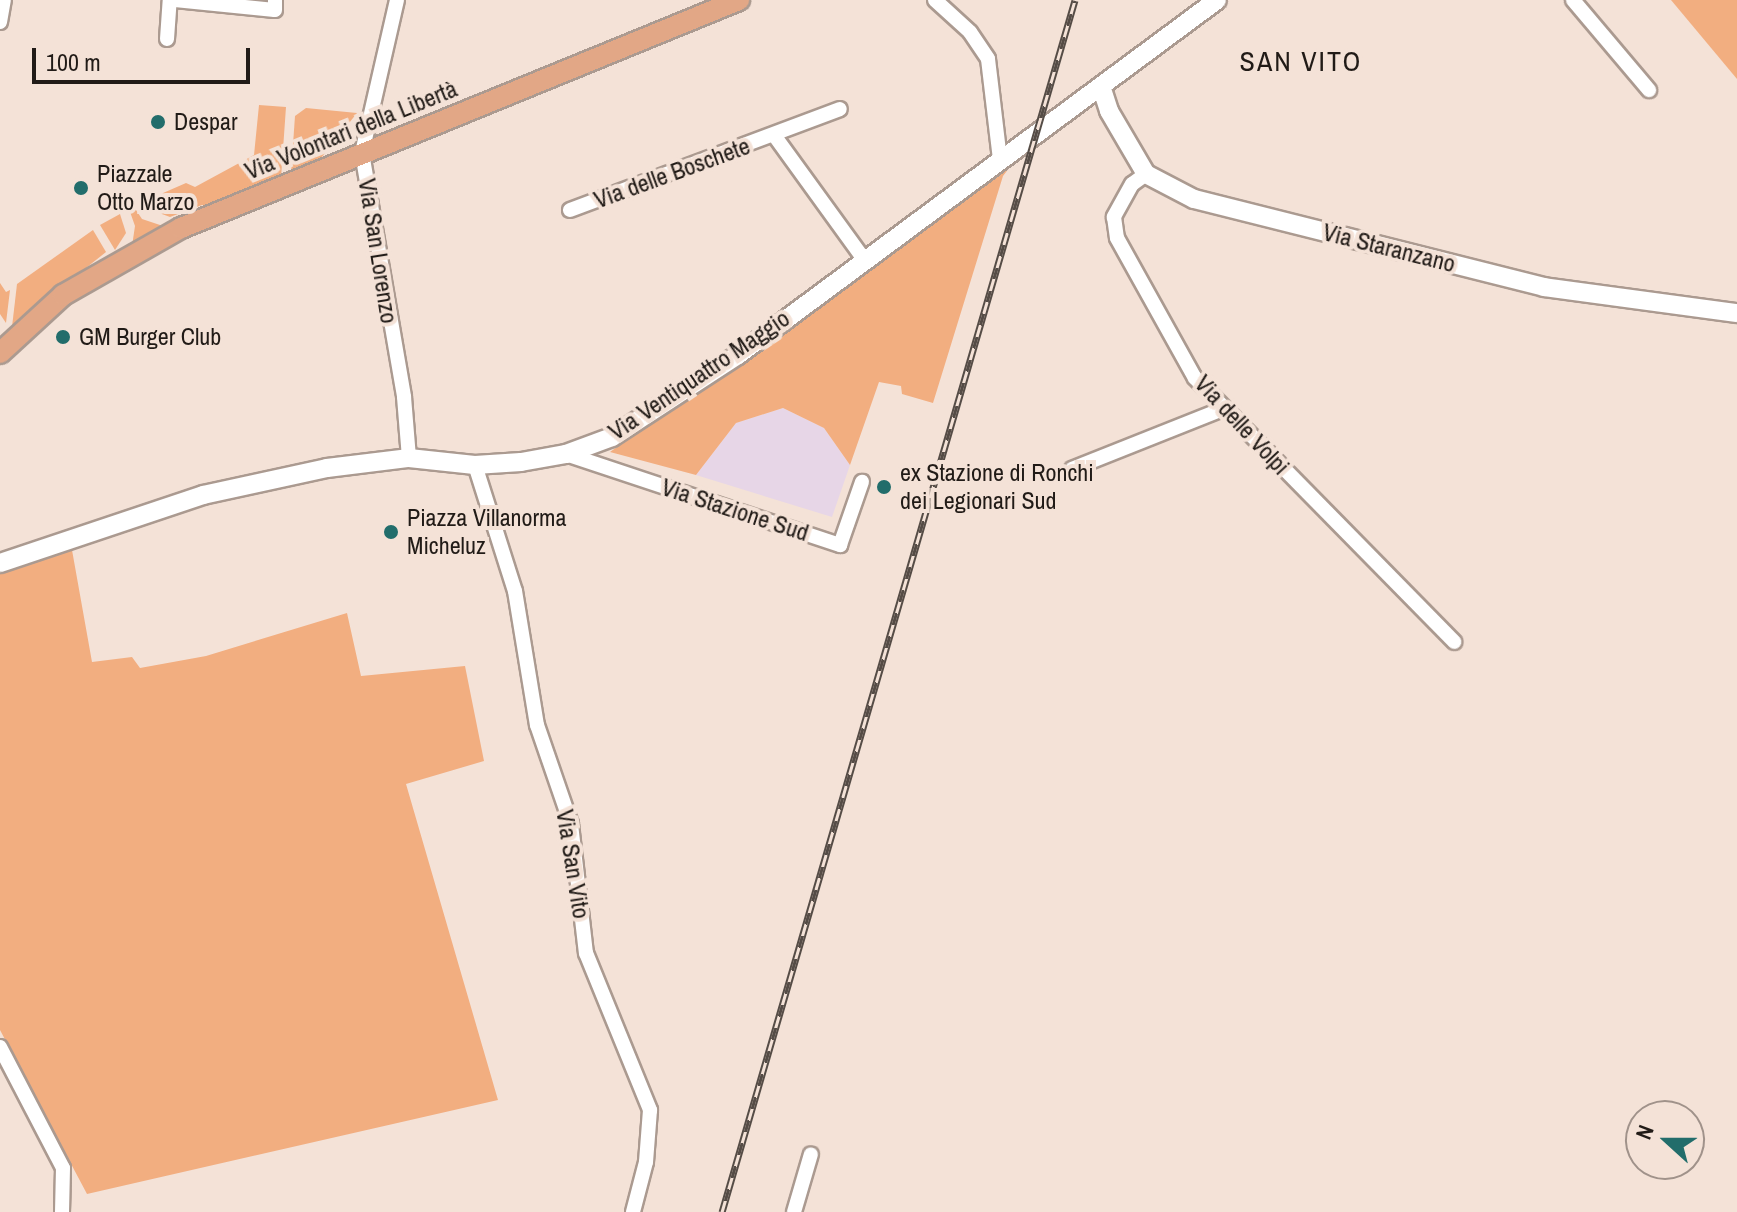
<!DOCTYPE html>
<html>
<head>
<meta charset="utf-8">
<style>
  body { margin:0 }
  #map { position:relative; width:1737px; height:1212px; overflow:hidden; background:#f4e2d7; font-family:"Archivo Narrow",sans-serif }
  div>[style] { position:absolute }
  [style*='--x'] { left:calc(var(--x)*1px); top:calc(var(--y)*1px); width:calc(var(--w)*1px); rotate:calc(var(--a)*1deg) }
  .industrial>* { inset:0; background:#e7d6e7 }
  .green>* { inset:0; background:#f2ae80 }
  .roads { filter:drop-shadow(2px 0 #ab9a90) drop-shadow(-2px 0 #ab9a90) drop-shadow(0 2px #ab9a90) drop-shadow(0 -2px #ab9a90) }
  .street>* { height:14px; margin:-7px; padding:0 7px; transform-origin:7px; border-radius:7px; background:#fff }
  .secondary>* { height:18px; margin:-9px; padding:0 9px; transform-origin:9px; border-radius:9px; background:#fff }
  .primary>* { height:20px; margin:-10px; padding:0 10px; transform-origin:10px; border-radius:10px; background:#e2a786 }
  .rail>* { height:7px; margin-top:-3.5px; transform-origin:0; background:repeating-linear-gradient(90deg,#f4e2d7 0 12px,#554c46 0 24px); box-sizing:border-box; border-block:2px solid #554c46 }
  .dots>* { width:22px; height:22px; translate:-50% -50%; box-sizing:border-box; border:4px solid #f4e2d7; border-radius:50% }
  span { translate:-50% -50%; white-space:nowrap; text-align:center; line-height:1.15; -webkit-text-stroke:8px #f4e2d7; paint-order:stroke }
  .poi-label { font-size:24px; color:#211b17 }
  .left { translate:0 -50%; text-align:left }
  .street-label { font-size:24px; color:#211b17 }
  .quarter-label { font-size:28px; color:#211b17; letter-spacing:2px }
  .north { position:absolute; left:1625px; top:1100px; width:80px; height:80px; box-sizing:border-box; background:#f4e2d7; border:2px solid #a0928a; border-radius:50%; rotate:291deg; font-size:22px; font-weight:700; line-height:32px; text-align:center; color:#211b17 }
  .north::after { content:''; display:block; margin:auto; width:28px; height:36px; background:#226d6b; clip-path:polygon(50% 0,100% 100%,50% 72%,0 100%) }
  .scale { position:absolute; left:32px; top:48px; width:218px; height:36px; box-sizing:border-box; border:4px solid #211b17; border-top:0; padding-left:10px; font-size:24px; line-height:28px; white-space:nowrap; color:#211b17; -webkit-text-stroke:6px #f4e2d7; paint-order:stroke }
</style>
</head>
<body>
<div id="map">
  <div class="industrial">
    <i style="clip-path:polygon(783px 408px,824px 428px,850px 465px,832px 517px,696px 475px,736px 423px)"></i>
  </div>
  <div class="green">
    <i style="clip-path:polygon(1671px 0,1737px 0,1737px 79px)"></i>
    <i style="clip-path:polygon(259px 105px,286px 107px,281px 178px,218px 206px,202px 205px,170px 217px,151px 210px,147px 200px,186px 183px,195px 187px,254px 155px)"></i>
    <i style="clip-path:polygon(306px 108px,357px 113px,318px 162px,291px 173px,295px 116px)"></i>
    <i style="clip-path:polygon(1016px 159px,1003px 176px,933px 403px,902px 394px,901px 386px,879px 382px,850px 465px,824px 428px,783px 408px,736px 423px,696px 475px,610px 452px)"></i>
    <i style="clip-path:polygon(134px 207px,142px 219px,166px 227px,132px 246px,135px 226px,129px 209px)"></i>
    <i style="clip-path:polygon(120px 214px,126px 233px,115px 250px,100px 225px)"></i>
    <i style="clip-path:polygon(93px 230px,106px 252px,12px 327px,17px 284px)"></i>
    <i style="clip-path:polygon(0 283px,6px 292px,10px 290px,6px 323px,0 314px)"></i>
    <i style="clip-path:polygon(72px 550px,92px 662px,132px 657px,140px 668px,206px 656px,347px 613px,361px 676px,465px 666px,484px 761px,406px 784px,498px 1100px,87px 1194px,0 1030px,0 574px)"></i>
  </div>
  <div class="roads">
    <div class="street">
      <i style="--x:175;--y:0;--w:100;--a:5.7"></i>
      <i style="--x:275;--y:10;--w:10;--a:-90"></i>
      <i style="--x:397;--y:0;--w:157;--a:102.9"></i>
      <i style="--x:362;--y:153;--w:248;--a:80.2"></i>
      <i style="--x:404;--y:397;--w:61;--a:85.3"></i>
      <i style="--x:935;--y:0;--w:47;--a:42.4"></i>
      <i style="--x:970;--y:32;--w:32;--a:56"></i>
      <i style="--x:988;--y:59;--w:101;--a:83.2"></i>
      <i style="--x:1573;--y:0;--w:118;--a:49.8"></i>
      <i style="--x:0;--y:22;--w:22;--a:-80"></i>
      <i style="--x:167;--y:39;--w:39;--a:-86"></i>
      <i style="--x:774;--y:135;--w:152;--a:54.1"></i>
      <i style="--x:1146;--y:174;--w:17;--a:144"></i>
      <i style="--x:1132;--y:184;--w:38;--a:119"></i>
      <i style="--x:1114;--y:217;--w:21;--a:82"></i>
      <i style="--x:1117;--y:238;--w:160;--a:60.9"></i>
      <i style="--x:1195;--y:378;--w:370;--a:45.5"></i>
      <i style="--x:570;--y:210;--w:288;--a:-20.5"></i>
      <i style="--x:566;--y:454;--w:289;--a:18.4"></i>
      <i style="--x:840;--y:545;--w:67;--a:-70.8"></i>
      <i style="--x:475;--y:465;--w:132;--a:72.4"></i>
      <i style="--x:515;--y:591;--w:136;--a:80.7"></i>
      <i style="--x:537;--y:725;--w:105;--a:71"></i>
      <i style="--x:571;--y:824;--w:130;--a:83.4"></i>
      <i style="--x:586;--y:953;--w:170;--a:67.8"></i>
      <i style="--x:650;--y:1110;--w:52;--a:94.4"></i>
      <i style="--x:646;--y:1162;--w:52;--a:104.6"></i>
      <i style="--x:1072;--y:469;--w:162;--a:-21.7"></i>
      <i style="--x:0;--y:1047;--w:136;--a:62.5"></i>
      <i style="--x:63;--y:1168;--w:44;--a:91.3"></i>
      <i style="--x:794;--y:1212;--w:60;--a:-73.7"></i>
    </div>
    <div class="secondary">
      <i style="--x:1101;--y:86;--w:26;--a:72"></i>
      <i style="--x:1109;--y:111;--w:73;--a:59.6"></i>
      <i style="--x:1146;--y:174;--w:54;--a:27.5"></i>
      <i style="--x:1194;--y:199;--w:361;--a:14.1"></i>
      <i style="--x:1544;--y:287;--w:195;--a:7.7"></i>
      <i style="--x:0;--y:563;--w:214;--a:-18.5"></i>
      <i style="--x:203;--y:495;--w:127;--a:-12.3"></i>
      <i style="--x:327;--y:468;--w:83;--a:-7"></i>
      <i style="--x:409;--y:458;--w:66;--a:6.1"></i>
      <i style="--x:475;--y:465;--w:46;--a:-3.7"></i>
      <i style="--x:521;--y:462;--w:46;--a:-10.1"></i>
      <i style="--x:566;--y:454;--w:49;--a:-20.3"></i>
      <i style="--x:612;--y:437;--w:150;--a:-33.1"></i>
      <i style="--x:738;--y:355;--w:596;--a:-36.54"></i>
    </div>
    <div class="primary">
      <i style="--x:0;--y:353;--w:86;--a:-42.6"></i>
      <i style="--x:63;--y:295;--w:136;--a:-29.6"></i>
      <i style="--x:181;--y:228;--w:603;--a:-22.23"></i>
    </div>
  </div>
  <div class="rail">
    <i style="--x:722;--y:1212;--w:1262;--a:-73.76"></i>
  </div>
  <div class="dots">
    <i style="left:158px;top:122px;background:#226d6b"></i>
    <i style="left:81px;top:188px;background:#226d6b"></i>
    <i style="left:63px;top:337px;background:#226d6b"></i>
    <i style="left:884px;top:487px;background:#226d6b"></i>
    <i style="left:391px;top:532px;background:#226d6b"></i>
  </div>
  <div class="poi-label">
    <span class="left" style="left:174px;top:122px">Despar</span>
    <span class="left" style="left:97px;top:188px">Piazzale<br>Otto Marzo</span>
    <span class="left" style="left:79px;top:337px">GM Burger Club</span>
    <span class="left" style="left:900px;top:487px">ex Stazione di Ronchi<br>dei Legionari Sud</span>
    <span class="left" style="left:407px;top:532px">Piazza Villanorma<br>Micheluz</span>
  </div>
  <div class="street-label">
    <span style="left:351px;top:130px;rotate:-22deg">Via Volontari della Libertà</span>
    <span style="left:672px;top:173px;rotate:-20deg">Via delle Boschete</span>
    <span style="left:1389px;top:248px;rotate:14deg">Via Staranzano</span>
    <span style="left:378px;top:251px;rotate:81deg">Via San Lorenzo</span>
    <span style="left:699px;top:375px;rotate:-34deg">Via Ventiquattro Maggio</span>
    <span style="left:1242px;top:425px;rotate:47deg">Via delle Volpi</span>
    <span style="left:735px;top:510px;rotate:18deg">Via Stazione Sud</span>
    <span style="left:573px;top:864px;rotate:81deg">Via San Vito</span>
  </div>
  <div class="quarter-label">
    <span style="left:1301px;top:61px">SAN VITO</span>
  </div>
  <div class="north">N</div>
  <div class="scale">100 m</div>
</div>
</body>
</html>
